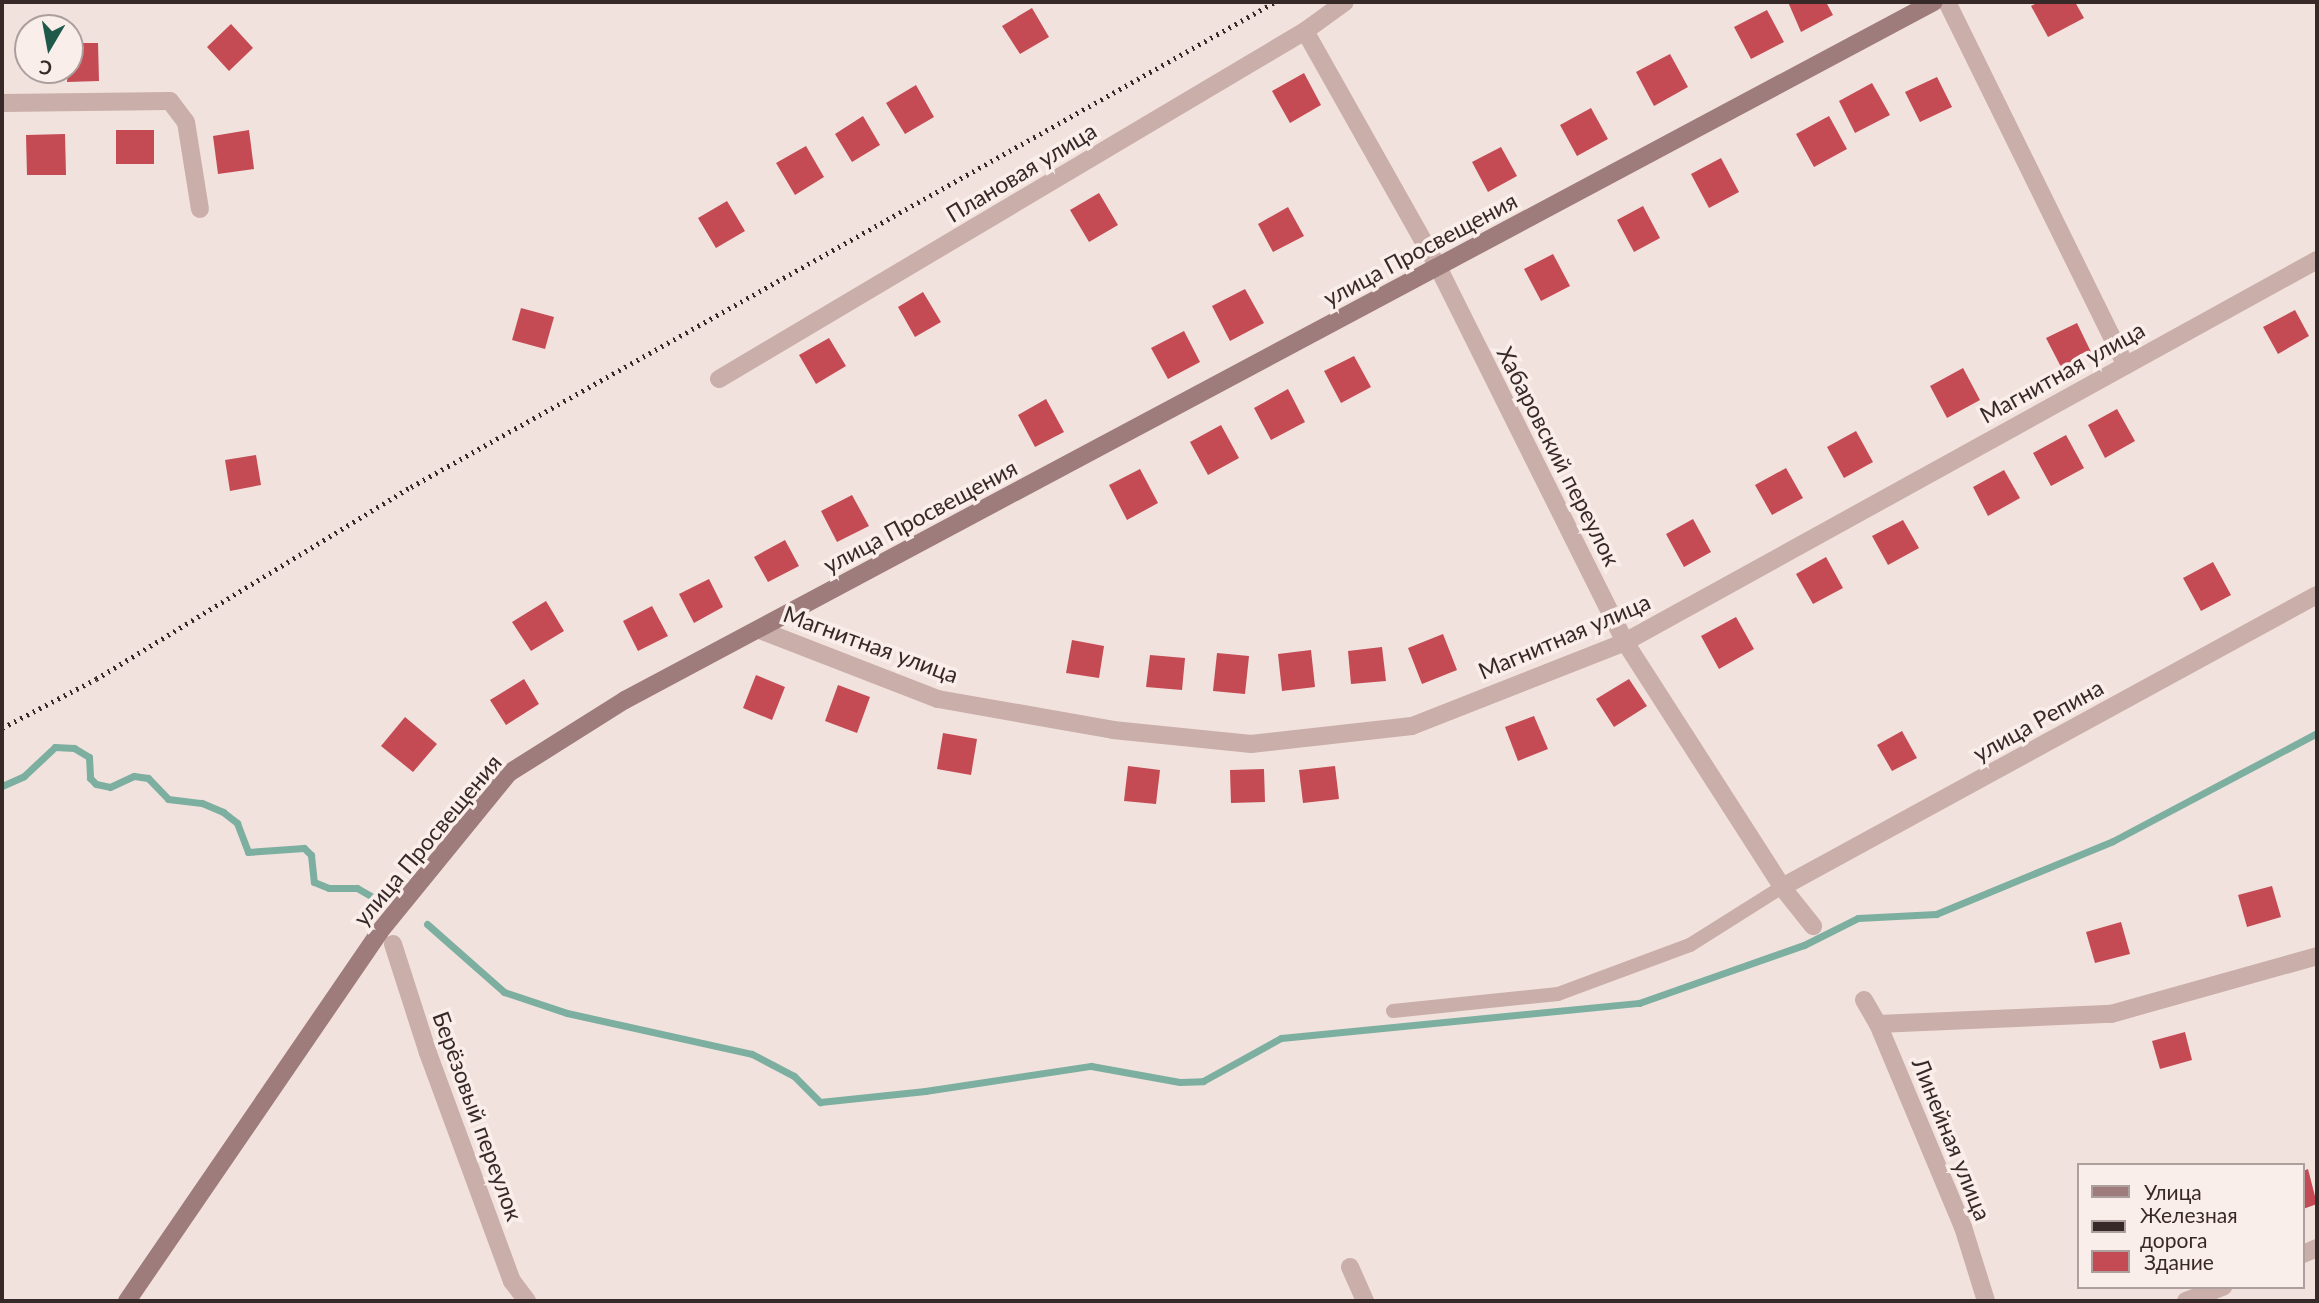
<!DOCTYPE html>
<html>
<head>
<meta charset="utf-8">
<style>
  body { margin:0 }
  #map { position:relative; width:2319px; height:1303px; overflow:hidden; background:#f2e2de; font-family:Lato,sans-serif }
  div>[style] { position:absolute }
  [style*='--x'] { left:calc(var(--x)*1px); top:calc(var(--y)*1px); width:calc(var(--w)*1px); rotate:calc(var(--a)*1deg) }
  .stream>* { height:7px; margin:-3.5px; padding:0 3.5px; transform-origin:3.5px; border-radius:3.5px; background:#7dafa1 }
  .building>* { inset:0; background:#c44a54 }
  .lane>* { height:14px; margin:-7px; padding:0 7px; transform-origin:7px; border-radius:7px; background:#caaeaa }
  .street>* { height:18px; margin:-9px; padding:0 9px; transform-origin:9px; border-radius:9px; background:#caaeaa }
  .secondary>* { height:18px; margin:-9px; padding:0 9px; transform-origin:9px; border-radius:9px; background:#9e7c7b }
  .rail>* { height:5px; margin-top:-2.5px; transform-origin:0; background:repeating-linear-gradient(90deg,#382929 0 2px,transparent 0 7px) }
  span { translate:-50% -50%; white-space:nowrap; text-align:center; line-height:1.15; -webkit-text-stroke:7px #faeeea; paint-order:stroke }
  .street-label { font-size:23px; color:#382929 }
  .frame { position:absolute; inset:0; border:4px solid #382929; pointer-events:none }
  .legend { position:absolute; left:2077px; top:1163px; width:228px; height:126px; box-sizing:border-box; background:#faeeea; border:2px solid #ac9f9d; margin:0; padding:9px 12px; list-style:none; font-size:21px; color:#382929 }
  .legend li { display:flex; align-items:center; gap:14px; height:35px }
  .legend b { width:35px; border:2px solid #ac9f9d }
  .north { position:absolute; left:14px; top:14px; width:70px; height:70px; box-sizing:border-box; background:#faeeea; border:2px solid #ac9f9d; border-radius:50%; rotate:190deg; font-size:19px; font-weight:700; line-height:28px; text-align:center; color:#382929 }
  .north::after { content:''; display:block; margin:auto; width:24px; height:32px; background:#1f594a; clip-path:polygon(50% 0,100% 100%,50% 72%,0 100%) }
</style>
</head>
<body>
<div id="map">
  <div class="stream">
    <i style="--x:2;--y:786;--w:24;--a:-24"></i>
    <i style="--x:24;--y:776;--w:42;--a:-43.1"></i>
    <i style="--x:55;--y:747;--w:19;--a:3"></i>
    <i style="--x:74;--y:748;--w:17;--a:31"></i>
    <i style="--x:89;--y:757;--w:21;--a:87"></i>
    <i style="--x:90;--y:778;--w:8;--a:45"></i>
    <i style="--x:96;--y:784;--w:14;--a:12"></i>
    <i style="--x:110;--y:787;--w:26;--a:-25"></i>
    <i style="--x:134;--y:776;--w:14;--a:8"></i>
    <i style="--x:148;--y:778;--w:29;--a:46"></i>
    <i style="--x:168;--y:799;--w:34;--a:7"></i>
    <i style="--x:202;--y:803;--w:23;--a:23"></i>
    <i style="--x:223;--y:812;--w:18;--a:38"></i>
    <i style="--x:237;--y:823;--w:31;--a:69"></i>
    <i style="--x:248;--y:852;--w:56;--a:-4.1"></i>
    <i style="--x:304;--y:848;--w:10;--a:45"></i>
    <i style="--x:311;--y:855;--w:27;--a:84"></i>
    <i style="--x:314;--y:882;--w:16;--a:22"></i>
    <i style="--x:329;--y:888;--w:28;--a:0"></i>
    <i style="--x:357;--y:888;--w:16;--a:30"></i>
    <i style="--x:427;--y:924;--w:103;--a:41.4"></i>
    <i style="--x:504;--y:992;--w:66;--a:18.4"></i>
    <i style="--x:567;--y:1013;--w:189;--a:12.5"></i>
    <i style="--x:752;--y:1054;--w:47;--a:27.6"></i>
    <i style="--x:794;--y:1076;--w:37;--a:45"></i>
    <i style="--x:820;--y:1102;--w:106;--a:-6"></i>
    <i style="--x:925;--y:1091;--w:168;--a:-8.6"></i>
    <i style="--x:1091;--y:1066;--w:90;--a:10.2"></i>
    <i style="--x:1180;--y:1082;--w:23;--a:-2"></i>
    <i style="--x:1203;--y:1081;--w:89;--a:-28.9"></i>
    <i style="--x:1281;--y:1038;--w:360;--a:-5.6"></i>
    <i style="--x:1639;--y:1003;--w:175;--a:-19.4"></i>
    <i style="--x:1804;--y:945;--w:60;--a:-26.6"></i>
    <i style="--x:1858;--y:918;--w:78;--a:-2.9"></i>
    <i style="--x:1936;--y:914;--w:191;--a:-22.4"></i>
    <i style="--x:2113;--y:841;--w:231;--a:-27.9"></i>
  </div>
  <div class="building">
    <i style="clip-path:polygon(1788px 2px,1826px 2px,1833px 15px,1801px 32px)"></i>
    <i style="clip-path:polygon(2039px 2px,2075px 2px,2084px 18px,2048px 37px,2031px 6px)"></i>
    <i style="clip-path:polygon(1032px 8px,1049px 37px,1020px 54px,1002px 26px)"></i>
    <i style="clip-path:polygon(1767px 10px,1784px 42px,1751px 59px,1734px 27px)"></i>
    <i style="clip-path:polygon(231px 24px,253px 48px,229px 71px,207px 47px)"></i>
    <i style="clip-path:polygon(70px 43px,98px 43px,99px 81px,67px 82px)"></i>
    <i style="clip-path:polygon(1670px 54px,1688px 87px,1654px 106px,1636px 72px)"></i>
    <i style="clip-path:polygon(1304px 73px,1321px 105px,1290px 123px,1272px 91px)"></i>
    <i style="clip-path:polygon(1937px 77px,1952px 107px,1920px 122px,1905px 92px)"></i>
    <i style="clip-path:polygon(1872px 83px,1890px 115px,1855px 133px,1839px 101px)"></i>
    <i style="clip-path:polygon(916px 85px,934px 117px,905px 134px,886px 103px)"></i>
    <i style="clip-path:polygon(1591px 108px,1608px 139px,1577px 156px,1560px 125px)"></i>
    <i style="clip-path:polygon(863px 116px,880px 145px,852px 162px,835px 134px)"></i>
    <i style="clip-path:polygon(1829px 116px,1847px 149px,1814px 167px,1796px 134px)"></i>
    <i style="clip-path:polygon(116px 130px,154px 130px,154px 164px,116px 164px)"></i>
    <i style="clip-path:polygon(249px 130px,254px 169px,218px 174px,213px 136px)"></i>
    <i style="clip-path:polygon(65px 134px,66px 175px,27px 175px,26px 135px)"></i>
    <i style="clip-path:polygon(806px 146px,824px 177px,795px 195px,776px 163px)"></i>
    <i style="clip-path:polygon(1501px 147px,1517px 176px,1488px 192px,1472px 162px)"></i>
    <i style="clip-path:polygon(1721px 158px,1739px 192px,1709px 208px,1691px 174px)"></i>
    <i style="clip-path:polygon(1099px 193px,1118px 225px,1089px 242px,1070px 210px)"></i>
    <i style="clip-path:polygon(727px 201px,745px 231px,716px 248px,698px 218px)"></i>
    <i style="clip-path:polygon(1643px 206px,1660px 238px,1634px 252px,1617px 220px)"></i>
    <i style="clip-path:polygon(1288px 207px,1304px 236px,1273px 252px,1258px 224px)"></i>
    <i style="clip-path:polygon(1553px 254px,1570px 286px,1541px 301px,1524px 269px)"></i>
    <i style="clip-path:polygon(1245px 289px,1264px 323px,1230px 341px,1212px 306px)"></i>
    <i style="clip-path:polygon(923px 292px,941px 322px,915px 337px,898px 307px)"></i>
    <i style="clip-path:polygon(521px 308px,554px 317px,545px 349px,512px 340px)"></i>
    <i style="clip-path:polygon(2295px 310px,2309px 336px,2278px 354px,2263px 327px)"></i>
    <i style="clip-path:polygon(2077px 323px,2091px 352px,2061px 367px,2046px 338px)"></i>
    <i style="clip-path:polygon(1184px 331px,1200px 362px,1168px 379px,1151px 348px)"></i>
    <i style="clip-path:polygon(829px 338px,846px 366px,816px 384px,799px 355px)"></i>
    <i style="clip-path:polygon(1354px 356px,1371px 387px,1341px 403px,1324px 371px)"></i>
    <i style="clip-path:polygon(1963px 368px,1980px 400px,1947px 418px,1930px 386px)"></i>
    <i style="clip-path:polygon(1288px 389px,1305px 422px,1271px 440px,1254px 408px)"></i>
    <i style="clip-path:polygon(1046px 399px,1064px 432px,1035px 447px,1018px 415px)"></i>
    <i style="clip-path:polygon(2117px 409px,2135px 441px,2105px 458px,2088px 425px)"></i>
    <i style="clip-path:polygon(1221px 425px,1239px 458px,1208px 475px,1190px 442px)"></i>
    <i style="clip-path:polygon(1856px 431px,1873px 462px,1844px 478px,1827px 447px)"></i>
    <i style="clip-path:polygon(2066px 435px,2084px 468px,2051px 486px,2033px 453px)"></i>
    <i style="clip-path:polygon(256px 455px,261px 485px,230px 491px,225px 460px)"></i>
    <i style="clip-path:polygon(1786px 468px,1803px 498px,1772px 515px,1755px 485px)"></i>
    <i style="clip-path:polygon(1140px 469px,1158px 503px,1127px 520px,1109px 485px)"></i>
    <i style="clip-path:polygon(2004px 470px,2020px 498px,1988px 516px,1973px 487px)"></i>
    <i style="clip-path:polygon(852px 495px,869px 526px,837px 542px,821px 511px)"></i>
    <i style="clip-path:polygon(1693px 519px,1711px 552px,1684px 567px,1666px 534px)"></i>
    <i style="clip-path:polygon(1903px 520px,1919px 548px,1888px 565px,1872px 536px)"></i>
    <i style="clip-path:polygon(785px 540px,799px 566px,768px 582px,754px 557px)"></i>
    <i style="clip-path:polygon(1826px 557px,1843px 588px,1813px 604px,1796px 574px)"></i>
    <i style="clip-path:polygon(2213px 562px,2231px 595px,2201px 611px,2183px 578px)"></i>
    <i style="clip-path:polygon(709px 579px,723px 607px,694px 623px,679px 594px)"></i>
    <i style="clip-path:polygon(546px 601px,564px 631px,531px 651px,512px 622px)"></i>
    <i style="clip-path:polygon(652px 606px,668px 636px,638px 651px,623px 621px)"></i>
    <i style="clip-path:polygon(1736px 617px,1754px 649px,1719px 669px,1701px 636px)"></i>
    <i style="clip-path:polygon(1443px 634px,1457px 670px,1422px 684px,1408px 648px)"></i>
    <i style="clip-path:polygon(1072px 640px,1104px 646px,1099px 678px,1066px 673px)"></i>
    <i style="clip-path:polygon(1382px 647px,1386px 681px,1351px 684px,1348px 651px)"></i>
    <i style="clip-path:polygon(1311px 650px,1315px 687px,1282px 691px,1278px 654px)"></i>
    <i style="clip-path:polygon(1217px 653px,1249px 656px,1245px 694px,1213px 691px)"></i>
    <i style="clip-path:polygon(1150px 655px,1185px 658px,1182px 690px,1146px 687px)"></i>
    <i style="clip-path:polygon(756px 675px,785px 687px,772px 720px,743px 708px)"></i>
    <i style="clip-path:polygon(524px 679px,539px 704px,506px 725px,490px 700px)"></i>
    <i style="clip-path:polygon(1629px 679px,1647px 706px,1614px 727px,1596px 699px)"></i>
    <i style="clip-path:polygon(838px 685px,870px 697px,857px 733px,825px 721px)"></i>
    <i style="clip-path:polygon(1534px 716px,1548px 749px,1518px 761px,1505px 727px)"></i>
    <i style="clip-path:polygon(405px 717px,437px 744px,413px 772px,381px 746px)"></i>
    <i style="clip-path:polygon(1902px 731px,1917px 758px,1892px 771px,1877px 745px)"></i>
    <i style="clip-path:polygon(943px 733px,977px 739px,971px 775px,937px 769px)"></i>
    <i style="clip-path:polygon(1128px 766px,1160px 770px,1156px 804px,1124px 801px)"></i>
    <i style="clip-path:polygon(1335px 766px,1339px 799px,1303px 803px,1299px 770px)"></i>
    <i style="clip-path:polygon(1264px 769px,1265px 802px,1231px 803px,1230px 770px)"></i>
    <i style="clip-path:polygon(2272px 886px,2281px 917px,2247px 927px,2238px 895px)"></i>
    <i style="clip-path:polygon(2121px 922px,2130px 954px,2095px 963px,2086px 932px)"></i>
    <i style="clip-path:polygon(2185px 1032px,2192px 1060px,2160px 1069px,2152px 1041px)"></i>
    <i style="clip-path:polygon(2308px 1169px,2317px 1204px,2303px 1209px,2303px 1171px)"></i>
  </div>
  <div class="lane">
    <i style="--x:1393;--y:1011;--w:166;--a:-5.9"></i>
    <i style="--x:1558;--y:994;--w:141;--a:-20.4"></i>
    <i style="--x:1690;--y:945;--w:109;--a:-32.2"></i>
  </div>
  <div class="street">
    <i style="--x:1947;--y:2;--w:405;--a:63.8"></i>
    <i style="--x:1305;--y:31;--w:271;--a:60.6"></i>
    <i style="--x:1438;--y:267;--w:419;--a:63.5"></i>
    <i style="--x:1625;--y:642;--w:291;--a:57.3"></i>
    <i style="--x:1782;--y:887;--w:50;--a:51.5"></i>
    <i style="--x:2;--y:103;--w:168;--a:-0.7"></i>
    <i style="--x:170;--y:101;--w:26;--a:53"></i>
    <i style="--x:186;--y:122;--w:88;--a:80.9"></i>
    <i style="--x:719;--y:379;--w:682;--a:-30.7"></i>
    <i style="--x:1305;--y:31;--w:49;--a:-35.9"></i>
    <i style="--x:760;--y:630;--w:191;--a:21.2"></i>
    <i style="--x:938;--y:699;--w:178;--a:10"></i>
    <i style="--x:1113;--y:730;--w:139;--a:5.8"></i>
    <i style="--x:1251;--y:744;--w:162;--a:-6.4"></i>
    <i style="--x:1412;--y:726;--w:229;--a:-21.5"></i>
    <i style="--x:1625;--y:642;--w:790;--a:-28.9"></i>
    <i style="--x:1782;--y:887;--w:609;--a:-28.63"></i>
    <i style="--x:393;--y:944;--w:114;--a:72.2"></i>
    <i style="--x:428;--y:1053;--w:243;--a:69.8"></i>
    <i style="--x:512;--y:1281;--w:25;--a:53"></i>
    <i style="--x:1864;--y:1000;--w:28;--a:60"></i>
    <i style="--x:1878;--y:1024;--w:220;--a:67.3"></i>
    <i style="--x:1963;--y:1227;--w:77;--a:72.7"></i>
    <i style="--x:1878;--y:1024;--w:233;--a:-2.5"></i>
    <i style="--x:2111;--y:1014;--w:214;--a:-15.7"></i>
    <i style="--x:2303;--y:1254;--w:15;--a:-23"></i>
    <i style="--x:1350;--y:1267;--w:37;--a:66"></i>
    <i style="--x:2186;--y:1301;--w:40;--a:-21"></i>
  </div>
  <div class="secondary">
    <i style="--x:127;--y:1301;--w:448;--a:-55.6"></i>
    <i style="--x:380;--y:931;--w:204;--a:-50.8"></i>
    <i style="--x:509;--y:773;--w:137;--a:-32.2"></i>
    <i style="--x:625;--y:700;--w:1483;--a:-28.07"></i>
  </div>
  <div class="rail">
    <i style="--x:2;--y:728;--w:106;--a:-27.5"></i>
    <i style="--x:96;--y:679;--w:369;--a:-31.4"></i>
    <i style="--x:411;--y:487;--w:991;--a:-29.31"></i>
  </div>
  <div class="street-label">
    <span style="left:1021px;top:172px;rotate:-31deg">Плановая улица</span>
    <span style="left:1420px;top:249px;rotate:-28deg">улица Просвещения</span>
    <span style="left:2062px;top:372px;rotate:-29deg">Магнитная улица</span>
    <span style="left:1559px;top:456px;rotate:63deg">Хабаровский переулок</span>
    <span style="left:920px;top:516px;rotate:-28deg">улица Просвещения</span>
    <span style="left:1564px;top:636px;rotate:-23deg">Магнитная улица</span>
    <span style="left:871px;top:644px;rotate:20deg">Магнитная улица</span>
    <span style="left:2038px;top:720px;rotate:-29deg">улица Репина</span>
    <span style="left:427px;top:840px;rotate:-50deg">улица Просвещения</span>
    <span style="left:478px;top:1116px;rotate:70deg">Берёзовый переулок</span>
    <span style="left:1952px;top:1139px;rotate:68deg">Линейная улица</span>
  </div>
  <div class="frame"></div>
  <ul class="legend">
  <li><b style="height:9px;background:#9e7c7b"></b>Улица</li>
  <li><b style="height:9px;background:#382929"></b>Железная дорога</li>
  <li><b style="height:19px;background:#c44a54"></b>Здание</li>
  </ul>
  <div class="north">С</div>
</div>
</body>
</html>
